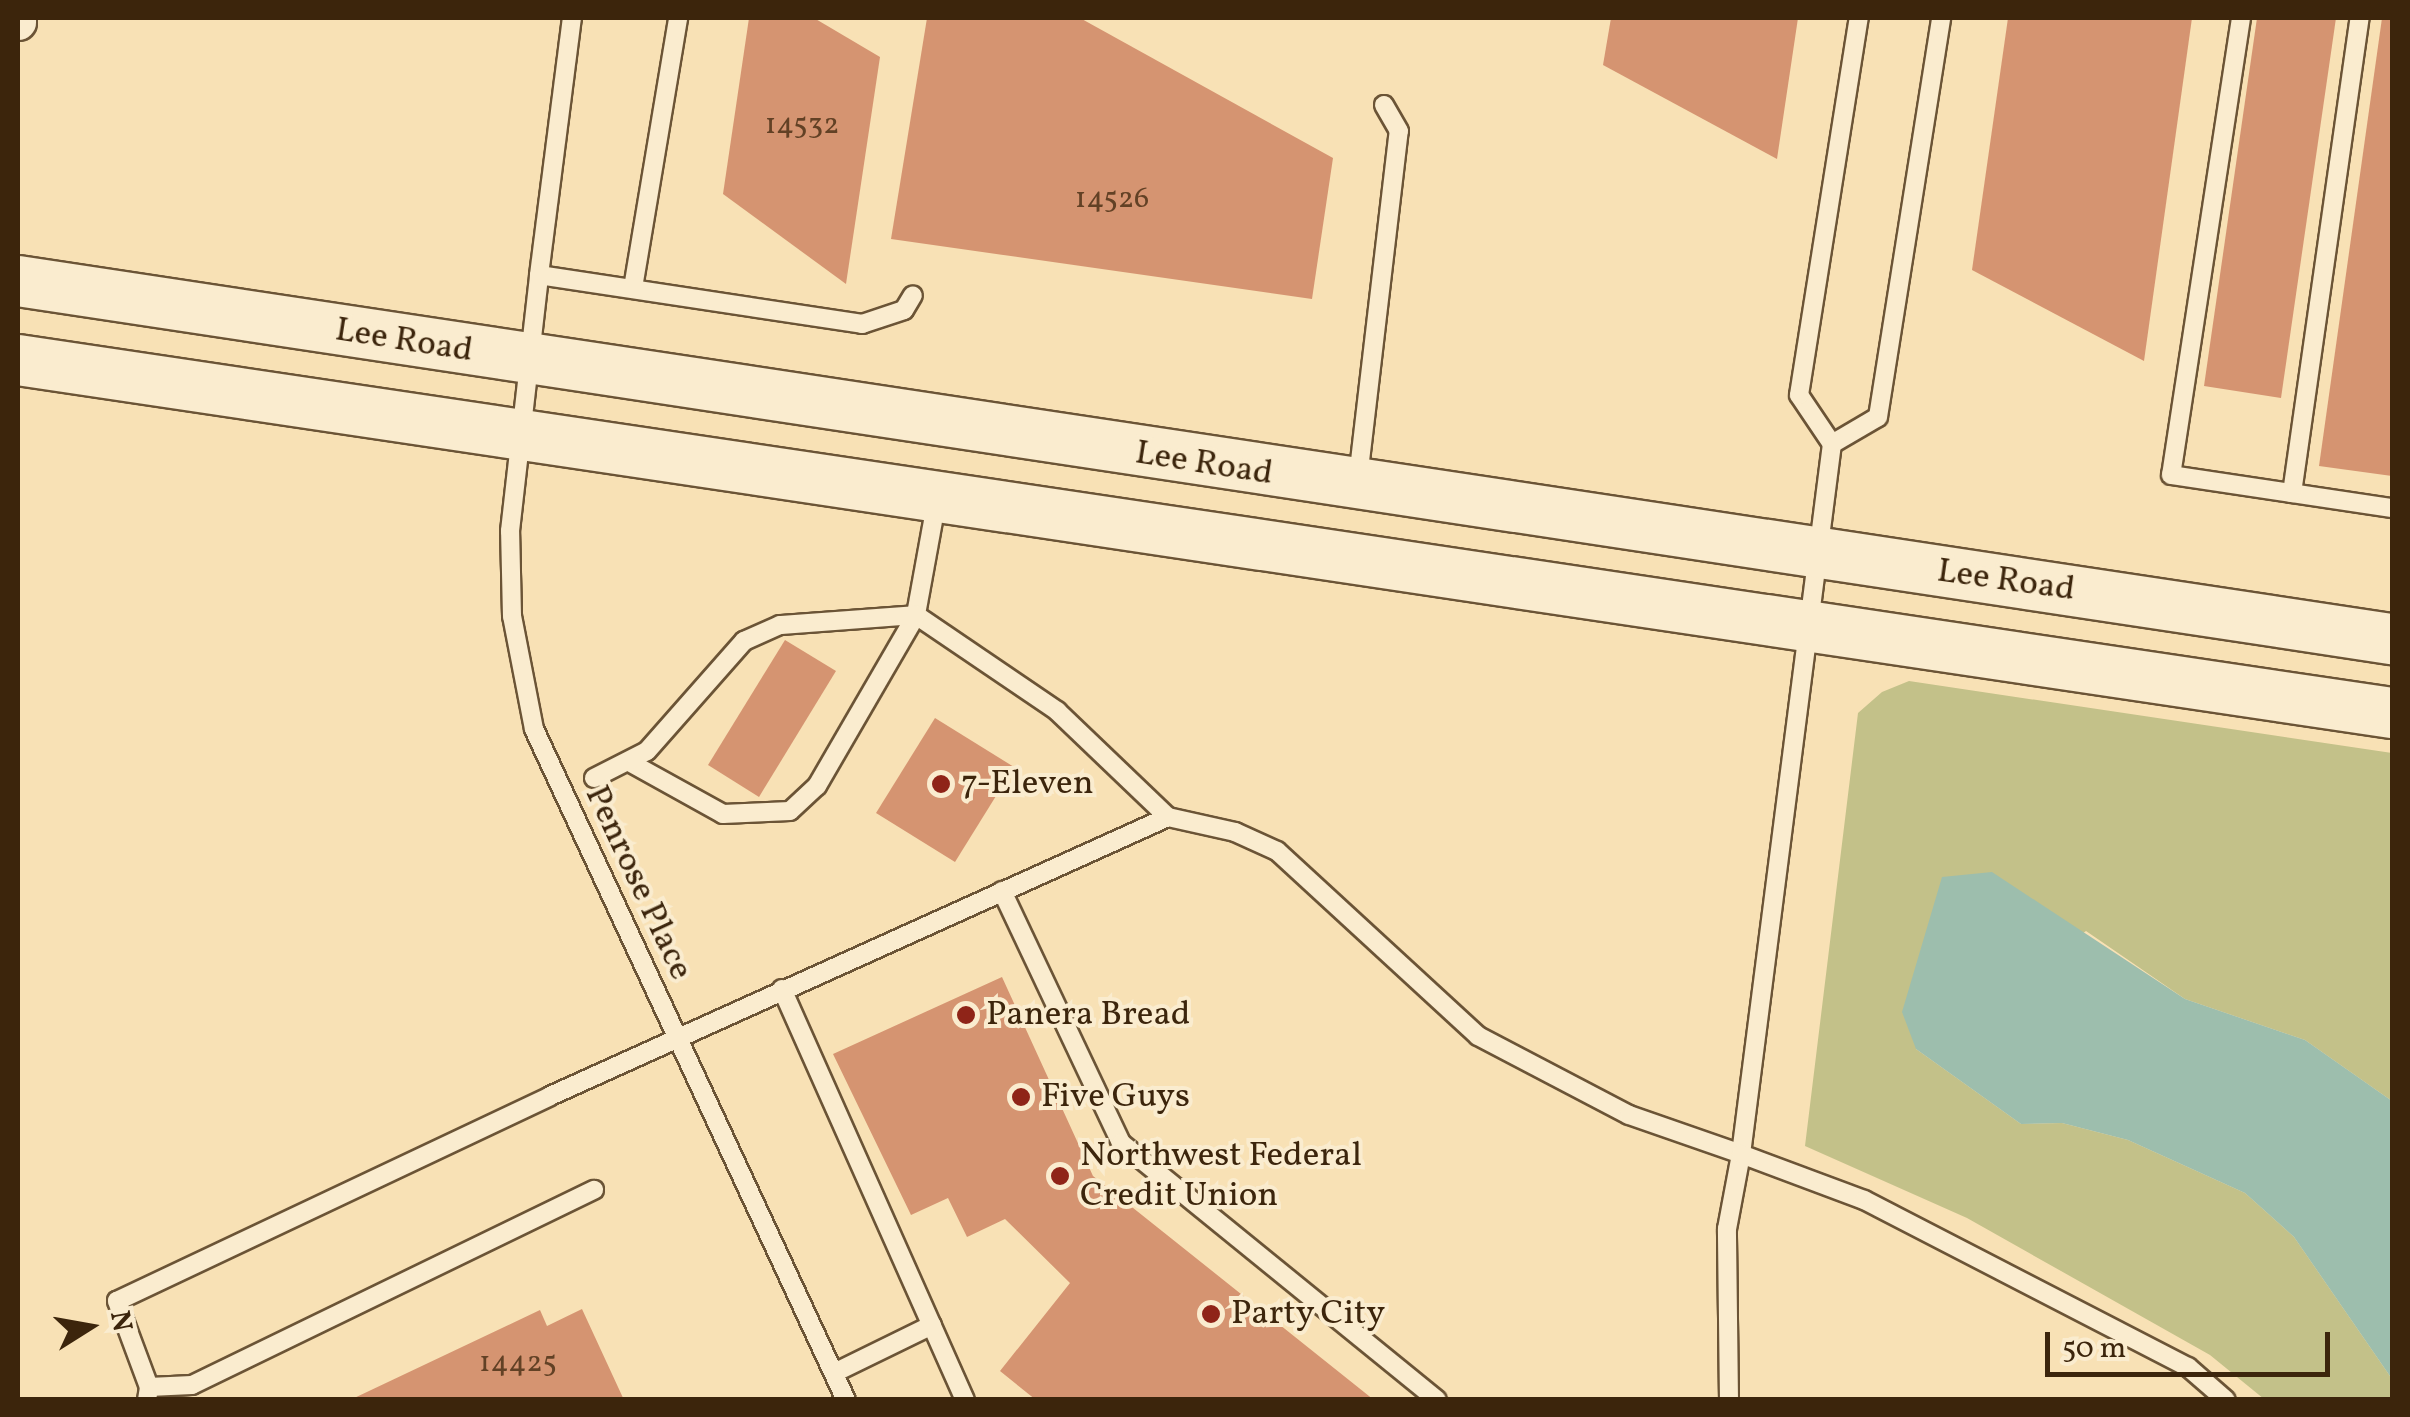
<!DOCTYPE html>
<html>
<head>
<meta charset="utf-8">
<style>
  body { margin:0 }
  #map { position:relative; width:2410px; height:1417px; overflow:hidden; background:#f8e1b5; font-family:Vollkorn,serif }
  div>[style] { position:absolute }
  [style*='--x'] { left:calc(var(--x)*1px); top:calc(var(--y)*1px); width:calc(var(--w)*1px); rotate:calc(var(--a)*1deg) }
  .green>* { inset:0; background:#c3c189 }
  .water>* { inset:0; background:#9dbead }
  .building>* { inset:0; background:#d59471 }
  .roads { filter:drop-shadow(2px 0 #6b5436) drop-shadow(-2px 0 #6b5436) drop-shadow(0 2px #6b5436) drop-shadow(0 -2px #6b5436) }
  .lane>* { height:18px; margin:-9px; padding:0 9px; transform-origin:9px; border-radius:9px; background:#faeccf }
  .street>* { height:35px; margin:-17.5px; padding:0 17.5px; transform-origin:17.5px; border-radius:17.5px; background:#faeccf }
  .secondary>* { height:50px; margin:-25px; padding:0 25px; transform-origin:25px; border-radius:25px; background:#faeccf }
  .dots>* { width:28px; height:28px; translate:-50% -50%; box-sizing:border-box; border:5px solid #faeccf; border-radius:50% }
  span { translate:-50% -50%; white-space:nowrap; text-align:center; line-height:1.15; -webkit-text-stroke:8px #faeccf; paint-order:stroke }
  .number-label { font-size:30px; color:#624125 }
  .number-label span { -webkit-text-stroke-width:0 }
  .street-label { font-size:35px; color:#3c250c }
  .poi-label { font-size:35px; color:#3c250c }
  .left { translate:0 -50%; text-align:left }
  .frame { position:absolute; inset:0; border:20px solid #3c250c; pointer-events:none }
  .north { position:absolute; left:40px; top:1277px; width:100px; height:100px; -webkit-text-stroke:8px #faeccf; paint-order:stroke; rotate:79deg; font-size:28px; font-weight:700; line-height:40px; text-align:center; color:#3c250c }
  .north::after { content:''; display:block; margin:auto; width:35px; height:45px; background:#3c250c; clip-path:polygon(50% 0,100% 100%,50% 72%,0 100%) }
  .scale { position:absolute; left:2045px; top:1332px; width:285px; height:45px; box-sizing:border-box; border:5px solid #3c250c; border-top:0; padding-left:12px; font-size:30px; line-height:35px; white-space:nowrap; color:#3c250c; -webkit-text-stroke:8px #faeccf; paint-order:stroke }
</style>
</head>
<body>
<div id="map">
  <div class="green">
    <i style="clip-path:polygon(1909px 681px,2392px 753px,2392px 1101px,2305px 1040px,2185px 999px,2086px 931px,1916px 1049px,2021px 1124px,2062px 1123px,2128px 1140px,2245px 1193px,2294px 1237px,2392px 1379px,2392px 1399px,2264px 1399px,2210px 1355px,1967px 1218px,1805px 1146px,1858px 713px,1882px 692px)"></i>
  </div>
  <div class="water">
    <i style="clip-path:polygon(1992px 872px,2185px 999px,2305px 1040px,2392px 1101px,2392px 1379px,2294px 1237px,2245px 1193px,2128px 1140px,2062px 1123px,2021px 1124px,1916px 1049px,1902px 1012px,1942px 877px)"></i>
  </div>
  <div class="building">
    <i style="clip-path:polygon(749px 18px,814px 18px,880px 57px,846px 284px,723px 194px)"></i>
    <i style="clip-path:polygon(927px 18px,1080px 18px,1333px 158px,1312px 299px,891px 239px)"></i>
    <i style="clip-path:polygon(1611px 18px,1798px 18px,1777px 159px,1603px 65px)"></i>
    <i style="clip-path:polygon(2008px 18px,2192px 18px,2144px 361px,1972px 270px)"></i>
    <i style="clip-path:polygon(2257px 18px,2336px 18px,2281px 398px,2204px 386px)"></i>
    <i style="clip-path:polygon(2382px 18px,2392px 18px,2392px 476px,2319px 466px)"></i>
    <i style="clip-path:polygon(785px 640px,836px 671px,759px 797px,708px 765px)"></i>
    <i style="clip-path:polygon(935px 718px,1014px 767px,955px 862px,876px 813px)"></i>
    <i style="clip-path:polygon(1002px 977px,1093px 1176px,1374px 1400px,1036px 1400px,1000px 1371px,1070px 1283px,1005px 1219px,967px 1237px,948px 1198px,911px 1215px,833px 1054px)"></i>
    <i style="clip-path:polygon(582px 1309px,624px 1400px,350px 1400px,540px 1310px,547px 1326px)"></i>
  </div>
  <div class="roads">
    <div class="lane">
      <i style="--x:2241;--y:18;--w:462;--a:98.7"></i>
      <i style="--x:2171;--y:475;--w:223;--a:8.5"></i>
      <i style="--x:539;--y:275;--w:259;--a:-82.7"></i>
      <i style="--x:633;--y:288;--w:274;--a:-80.5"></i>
      <i style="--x:1832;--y:444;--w:53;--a:-30.4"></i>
      <i style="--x:1878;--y:417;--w:404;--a:-81"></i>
      <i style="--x:1358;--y:478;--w:349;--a:-83.3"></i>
      <i style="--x:1399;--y:131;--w:30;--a:-120"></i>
      <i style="--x:2292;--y:493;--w:480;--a:-81.9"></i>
      <i style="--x:937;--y:499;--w:118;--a:100.3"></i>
      <i style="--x:916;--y:615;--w:171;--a:34.2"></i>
      <i style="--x:1057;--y:711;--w:153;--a:43.7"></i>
      <i style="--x:631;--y:763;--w:105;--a:29"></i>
      <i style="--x:723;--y:814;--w:67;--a:-2.6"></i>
      <i style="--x:790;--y:811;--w:37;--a:-43"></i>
      <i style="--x:817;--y:786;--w:198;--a:-59.9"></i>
      <i style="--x:594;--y:778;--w:59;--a:-27"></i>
      <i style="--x:647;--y:751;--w:147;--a:-48.6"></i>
      <i style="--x:744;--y:641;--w:39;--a:-24"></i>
      <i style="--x:780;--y:625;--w:136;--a:-4.2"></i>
      <i style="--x:1002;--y:891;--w:279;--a:64.7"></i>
      <i style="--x:1121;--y:1143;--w:407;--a:39.1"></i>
      <i style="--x:782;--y:989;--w:450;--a:66"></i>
      <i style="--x:834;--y:1373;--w:109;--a:-26.1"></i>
      <i style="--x:149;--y:1387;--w:43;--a:-2.7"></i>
      <i style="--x:192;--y:1385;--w:447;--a:-25.9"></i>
      <i style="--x:147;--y:1400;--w:13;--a:-81"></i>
      <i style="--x:149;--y:1387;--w:92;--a:-110.4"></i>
      <i style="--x:117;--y:1301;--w:479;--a:-25.3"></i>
      <i style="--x:550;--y:1096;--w:678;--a:-24.3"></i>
      <i style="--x:1168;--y:817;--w:69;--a:12.6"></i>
      <i style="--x:1235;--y:832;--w:46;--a:24.3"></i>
      <i style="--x:1277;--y:851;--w:273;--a:42.6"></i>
      <i style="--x:1478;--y:1036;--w:170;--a:27.6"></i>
      <i style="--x:1629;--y:1115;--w:119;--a:19.2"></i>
      <i style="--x:1741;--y:1154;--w:716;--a:-82.7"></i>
      <i style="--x:1832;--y:444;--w:59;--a:-124"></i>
      <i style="--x:1799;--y:395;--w:382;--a:-81"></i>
      <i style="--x:846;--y:1400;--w:740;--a:-114.94"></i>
      <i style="--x:534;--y:729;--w:115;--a:-101"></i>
      <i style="--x:512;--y:616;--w:85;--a:-91.3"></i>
      <i style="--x:510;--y:531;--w:258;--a:-83.5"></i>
      <i style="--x:539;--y:275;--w:327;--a:8.6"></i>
      <i style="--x:862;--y:324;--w:44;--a:-18.4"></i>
      <i style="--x:904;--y:310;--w:17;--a:-59"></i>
      <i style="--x:1729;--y:1400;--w:171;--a:-90.7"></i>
      <i style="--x:1727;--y:1229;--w:76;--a:-79.4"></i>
      <i style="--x:1741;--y:1154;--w:131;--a:20.5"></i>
      <i style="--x:1864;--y:1200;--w:365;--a:27.3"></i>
      <i style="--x:2188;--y:1367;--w:50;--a:41"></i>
    </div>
    <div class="street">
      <i style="--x:18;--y:22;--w:4;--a:-90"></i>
    </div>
    <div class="secondary">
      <i style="--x:18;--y:281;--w:2401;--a:8.58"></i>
      <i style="--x:18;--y:360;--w:2400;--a:8.46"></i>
    </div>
  </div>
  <div class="dots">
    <i style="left:941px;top:784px;background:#8f2418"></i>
    <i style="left:966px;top:1015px;background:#8f2418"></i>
    <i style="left:1021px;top:1097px;background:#8f2418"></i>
    <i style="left:1060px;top:1176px;background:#8f2418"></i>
    <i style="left:1211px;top:1314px;background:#8f2418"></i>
  </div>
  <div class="number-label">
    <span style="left:802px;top:125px">14532</span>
    <span style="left:1112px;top:199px">14526</span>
    <span style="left:518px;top:1363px">14425</span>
  </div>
  <div class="street-label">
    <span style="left:404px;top:341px;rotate:9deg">Lee Road</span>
    <span style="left:1204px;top:464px;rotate:9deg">Lee Road</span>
    <span style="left:2006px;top:581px;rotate:8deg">Lee Road</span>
    <span style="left:638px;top:883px;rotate:65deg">Penrose Place</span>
  </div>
  <div class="poi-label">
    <span class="left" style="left:961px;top:784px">7-Eleven</span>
    <span class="left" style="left:986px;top:1015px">Panera Bread</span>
    <span class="left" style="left:1041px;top:1097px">Five Guys</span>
    <span class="left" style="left:1080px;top:1176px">Northwest Federal<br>Credit Union</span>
    <span class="left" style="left:1231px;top:1314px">Party City</span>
  </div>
  <div class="frame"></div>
  <div class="north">N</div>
  <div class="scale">50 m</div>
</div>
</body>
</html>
